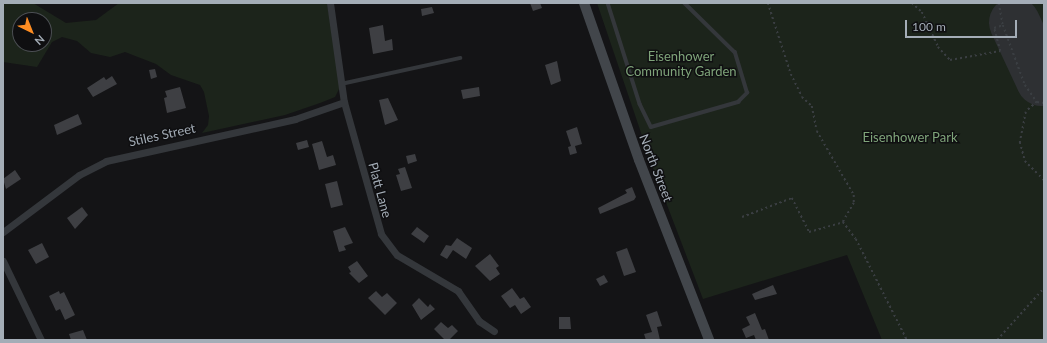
<!DOCTYPE html>
<html>
<head>
<meta charset="utf-8">
<style>
  body { margin:0 }
  #map { position:relative; width:1047px; height:343px; overflow:hidden; background:#141416; font-family:Lato,sans-serif }
  div>[style] { position:absolute }
  [style*='--x'] { left:calc(var(--x)*1px); top:calc(var(--y)*1px); width:calc(var(--w)*1px); rotate:calc(var(--a)*1deg) }
  .green>* { inset:0; background:#1c241b }
  .runway>* { height:51px; margin:-25.5px; padding:0 25.5px; transform-origin:25.5px; border-radius:25.5px; background:#2e3033 }
  .building>* { inset:0; background:#3e3f43 }
  .path>* { height:1.5px; margin-top:-0.75px; transform-origin:0; background:repeating-linear-gradient(90deg,#3a3e42 0 2px,transparent 0 5px) }
  .lane>* { height:3.5px; margin:-1.75px; padding:0 1.75px; transform-origin:1.75px; border-radius:1.75px; background:#34373b }
  .street>* { height:7px; margin:-3.5px; padding:0 3.5px; transform-origin:3.5px; border-radius:3.5px; background:#34373b }
  .secondary>* { height:10px; margin:-5px; padding:0 5px; transform-origin:5px; border-radius:5px; background:#42464b }
  span { translate:-50% -50%; white-space:nowrap; text-align:center; line-height:1.15; -webkit-text-stroke:3px #0f0f11; paint-order:stroke }
  .park-label { font-size:13px; color:#7fa47a }
  .street-label { font-size:13px; color:#a4adb7 }
  .frame { position:absolute; inset:0; border:4px solid #a4adb7; pointer-events:none }
  .north { position:absolute; left:12px; top:12px; width:40px; height:40px; box-sizing:border-box; background:#0f0f11; border:1px solid #4b4e53; border-radius:50%; rotate:137deg; font-size:11px; font-weight:700; line-height:16px; text-align:center; color:#a4adb7 }
  .north::after { content:''; display:block; margin:auto; width:14px; height:18px; background:#ff8d22; clip-path:polygon(50% 0,100% 100%,50% 72%,0 100%) }
  .scale { position:absolute; left:905px; top:20px; width:112px; height:18px; box-sizing:border-box; border:2px solid #a4adb7; border-top:0; padding-left:5px; font-size:12px; line-height:14px; white-space:nowrap; color:#a4adb7; -webkit-text-stroke:3px #0f0f11; paint-order:stroke }
</style>
</head>
<body>
<div id="map">
  <div class="green">
    <i style="clip-path:polygon(evenodd,3px 3px,33px 3px,66px 23px,96px 20px,119px 3px,327px 3px,341px 85px,335px 97px,320px 103px,285px 115px,202px 133px,208px 125px,209px 116px,204px 92px,200px 85px,171px 75px,156px 64px,125px 52px,110px 57px,91px 53px,77px 41px,62px 37px,52px 42px,37px 67px,3px 62px,3px 3px,20px 20px,44px 20px,44px 44px,20px 44px,20px 20px)"></i>
    <i style="clip-path:polygon(597px 3px,1044px 3px,1044px 340px,882px 340px,847px 255px,703px 299px,654px 171px)"></i>
  </div>
  <div class="runway">
    <i style="--x:1014;--y:22;--w:64;--a:65"></i>
  </div>
  <div class="building">
    <i style="clip-path:polygon(530px 3px,540px 3px,542px 8px,533px 11px)"></i>
    <i style="clip-path:polygon(432px 7px,434px 13px,422px 16px,421px 9px)"></i>
    <i style="clip-path:polygon(383px 25px,385px 41px,392px 39px,393px 50px,373px 54px,369px 28px)"></i>
    <i style="clip-path:polygon(557px 61px,561px 81px,551px 85px,545px 65px)"></i>
    <i style="clip-path:polygon(155px 69px,157px 77px,151px 79px,149px 70px)"></i>
    <i style="clip-path:polygon(112px 76px,117px 84px,93px 97px,87px 88px,104px 77px,106px 80px)"></i>
    <i style="clip-path:polygon(180px 87px,186px 108px,167px 113px,164px 98px,167px 97px,165px 91px)"></i>
    <i style="clip-path:polygon(479px 87px,480px 96px,463px 99px,461px 90px)"></i>
    <i style="clip-path:polygon(388px 98px,398px 120px,385px 125px,379px 100px)"></i>
    <i style="clip-path:polygon(78px 114px,82px 124px,57px 135px,54px 125px)"></i>
    <i style="clip-path:polygon(577px 127px,582px 144px,575px 146px,577px 153px,570px 155px,568px 147px,571px 146px,566px 131px)"></i>
    <i style="clip-path:polygon(307px 140px,309px 147px,298px 150px,296px 143px)"></i>
    <i style="clip-path:polygon(322px 141px,327px 157px,333px 155px,336px 165px,319px 170px,312px 144px)"></i>
    <i style="clip-path:polygon(415px 154px,417px 161px,408px 164px,406px 156px)"></i>
    <i style="clip-path:polygon(405px 167px,412px 188px,401px 191px,396px 175px,400px 174px,398px 169px)"></i>
    <i style="clip-path:polygon(15px 170px,21px 179px,6px 189px,3px 179px)"></i>
    <i style="clip-path:polygon(337px 181px,343px 205px,331px 208px,325px 184px)"></i>
    <i style="clip-path:polygon(632px 187px,636px 197px,634px 200px,600px 214px,598px 208px,627px 193px,625px 190px)"></i>
    <i style="clip-path:polygon(82px 207px,88px 215px,75px 229px,67px 218px)"></i>
    <i style="clip-path:polygon(345px 227px,353px 243px,344px 246px,346px 250px,339px 252px,333px 231px)"></i>
    <i style="clip-path:polygon(417px 227px,429px 236px,424px 243px,411px 234px)"></i>
    <i style="clip-path:polygon(457px 238px,472px 248px,466px 259px,453px 250px,447px 259px,440px 255px,446px 245px,451px 246px)"></i>
    <i style="clip-path:polygon(42px 243px,49px 257px,36px 264px,28px 250px)"></i>
    <i style="clip-path:polygon(627px 248px,636px 272px,624px 276px,616px 252px)"></i>
    <i style="clip-path:polygon(490px 254px,499px 266px,496px 268px,500px 274px,490px 281px,475px 266px)"></i>
    <i style="clip-path:polygon(357px 261px,368px 276px,359px 283px,349px 273px,351px 272px,348px 267px)"></i>
    <i style="clip-path:polygon(604px 275px,608px 282px,600px 286px,596px 279px)"></i>
    <i style="clip-path:polygon(773px 285px,777px 294px,755px 300px,752px 294px)"></i>
    <i style="clip-path:polygon(512px 288px,520px 299px,524px 297px,531px 307px,521px 314px,515px 305px,510px 308px,501px 296px)"></i>
    <i style="clip-path:polygon(59px 291px,60px 294px,64px 292px,75px 315px,65px 320px,60px 309px,56px 311px,49px 296px)"></i>
    <i style="clip-path:polygon(376px 291px,382px 297px,387px 293px,397px 303px,385px 315px,368px 298px)"></i>
    <i style="clip-path:polygon(419px 298px,428px 307px,430px 304px,435px 309px,421px 320px,412px 305px)"></i>
    <i style="clip-path:polygon(657px 311px,662px 326px,657px 327px,660px 340px,646px 340px,644px 334px,652px 332px,646px 315px)"></i>
    <i style="clip-path:polygon(755px 313px,762px 330px,765px 329px,769px 340px,756px 340px,754px 335px,746px 338px,742px 329px,750px 325px,746px 317px)"></i>
    <i style="clip-path:polygon(559px 317px,570px 317px,571px 329px,559px 329px)"></i>
    <i style="clip-path:polygon(441px 322px,448px 328px,452px 325px,458px 331px,449px 340px,445px 340px,434px 329px)"></i>
    <i style="clip-path:polygon(83px 330px,87px 340px,71px 340px,69px 334px)"></i>
  </div>
  <div class="path">
    <i style="--x:768;--y:3;--w:75;--a:72.1"></i>
    <i style="--x:791;--y:74;--w:25;--a:64"></i>
    <i style="--x:802;--y:97;--w:13;--a:42"></i>
    <i style="--x:812;--y:106;--w:25;--a:79"></i>
    <i style="--x:817;--y:131;--w:74;--a:60"></i>
    <i style="--x:854;--y:195;--w:8;--a:90"></i>
    <i style="--x:854;--y:203;--w:22;--a:120"></i>
    <i style="--x:843;--y:222;--w:21;--a:53"></i>
    <i style="--x:856;--y:239;--w:113;--a:63.2"></i>
    <i style="--x:912;--y:3;--w:13;--a:42"></i>
    <i style="--x:922;--y:12;--w:38;--a:65"></i>
    <i style="--x:938;--y:47;--w:18;--a:47"></i>
    <i style="--x:950;--y:60;--w:51;--a:-10.2"></i>
    <i style="--x:1000;--y:51;--w:24;--a:-105"></i>
    <i style="--x:994;--y:28;--w:9;--a:-18"></i>
    <i style="--x:999;--y:3;--w:22;--a:80"></i>
    <i style="--x:1003;--y:25;--w:64;--a:69.9"></i>
    <i style="--x:1025;--y:85;--w:21;--a:55"></i>
    <i style="--x:1037;--y:102;--w:7;--a:8"></i>
    <i style="--x:1037;--y:102;--w:15;--a:138"></i>
    <i style="--x:1026;--y:112;--w:31;--a:101"></i>
    <i style="--x:1020;--y:142;--w:20;--a:75"></i>
    <i style="--x:1025;--y:161;--w:27;--a:45"></i>
    <i style="--x:742;--y:217;--w:53;--a:-20.8"></i>
    <i style="--x:792;--y:198;--w:38;--a:63"></i>
    <i style="--x:809;--y:232;--w:35;--a:-16"></i>
    <i style="--x:997;--y:340;--w:70;--a:-47.9"></i>
  </div>
  <div class="lane">
    <i style="--x:608;--y:3;--w:106;--a:72.4"></i>
    <i style="--x:640;--y:104;--w:25;--a:64"></i>
    <i style="--x:651;--y:127;--w:91;--a:-16"></i>
    <i style="--x:738;--y:102;--w:13;--a:-45"></i>
    <i style="--x:747;--y:93;--w:42;--a:-106.7"></i>
    <i style="--x:735;--y:53;--w:71;--a:-135.6"></i>
    <i style="--x:341;--y:84;--w:122;--a:-12.3"></i>
  </div>
  <div class="street">
    <i style="--x:330;--y:3;--w:100;--a:82"></i>
    <i style="--x:344;--y:102;--w:137;--a:74.3"></i>
    <i style="--x:381;--y:234;--w:26;--a:53"></i>
    <i style="--x:397;--y:255;--w:71;--a:30.5"></i>
    <i style="--x:458;--y:291;--w:37;--a:55"></i>
    <i style="--x:479;--y:321;--w:18;--a:34"></i>
    <i style="--x:3;--y:232;--w:95;--a:-36.9"></i>
    <i style="--x:79;--y:175;--w:30;--a:-27"></i>
    <i style="--x:106;--y:161;--w:194;--a:-12.5"></i>
    <i style="--x:295;--y:119;--w:52;--a:-19.1"></i>
    <i style="--x:3;--y:261;--w:88;--a:64.3"></i>
  </div>
  <div class="secondary">
    <i style="--x:584;--y:3;--w:166;--a:70.7"></i>
    <i style="--x:639;--y:160;--w:193;--a:68.7"></i>
  </div>
  <div class="park-label">
    <span style="left:681px;top:64px">Eisenhower<br>Community Garden</span>
    <span style="left:910px;top:137px">Eisenhower Park</span>
  </div>
  <div class="street-label">
    <span style="left:162px;top:135px;rotate:-12deg">Stiles Street</span>
    <span style="left:656px;top:168px;rotate:69deg">North Street</span>
    <span style="left:380px;top:190px;rotate:75deg">Platt Lane</span>
  </div>
  <div class="frame"></div>
  <div class="north">N</div>
  <div class="scale">100 m</div>
</div>
</body>
</html>
